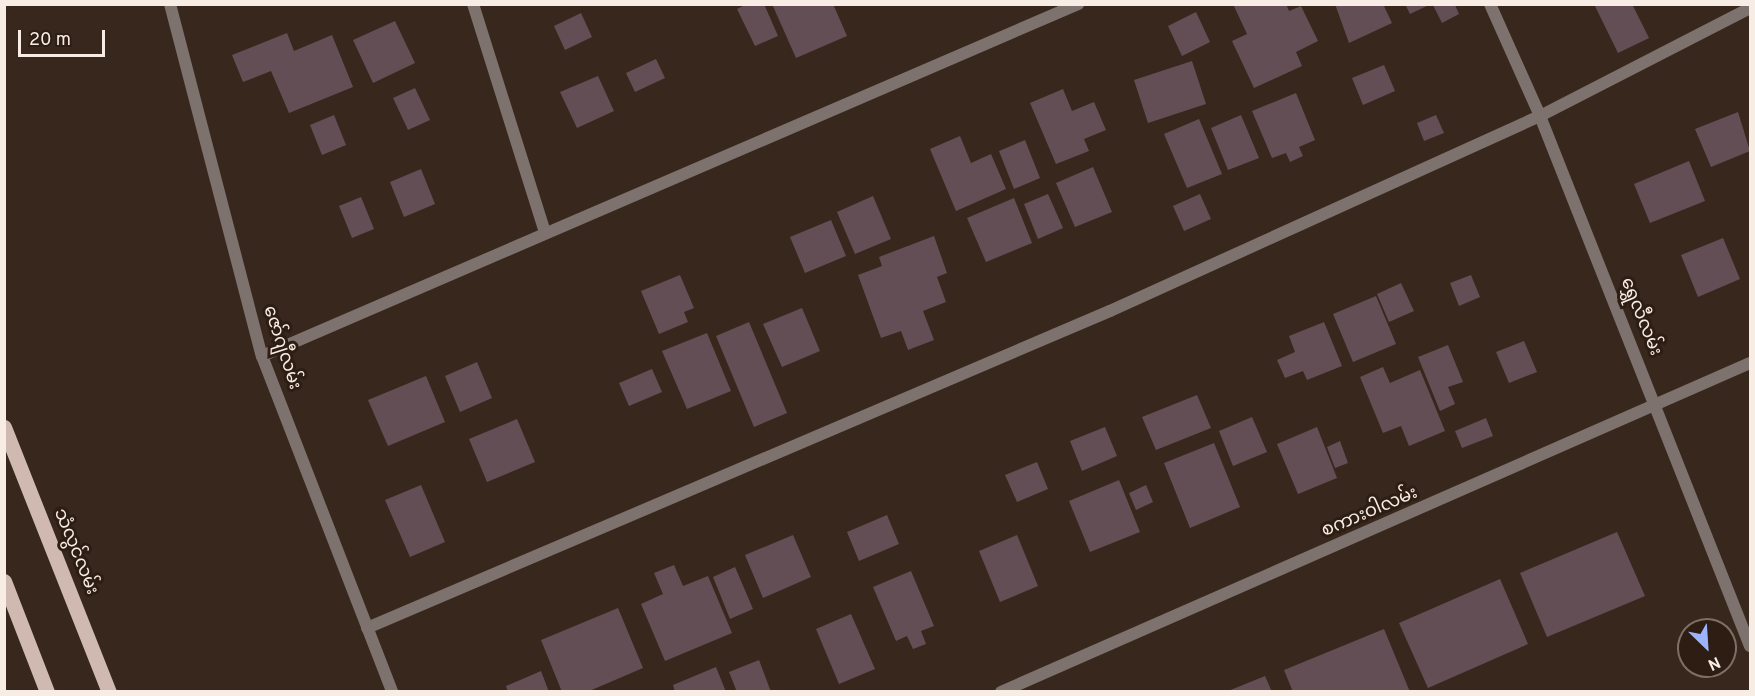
<!DOCTYPE html>
<html>
<head>
<meta charset="utf-8">
<style>
  body { margin:0 }
  #map { position:relative; width:1755px; height:696px; overflow:hidden; background:#38271c; font-family:Overpass,"Noto Sans Myanmar",sans-serif }
  div>[style] { position:absolute }
  [style*='--x'] { left:calc(var(--x)*1px); top:calc(var(--y)*1px); width:calc(var(--w)*1px); rotate:calc(var(--a)*1deg) }
  .building>* { inset:0; background:#644e56 }
  .minor>* { height:12px; margin:-6px; padding:0 6px; transform-origin:6px; border-radius:6px; background:#7d726e }
  .tertiary>* { height:12px; margin:-6px; padding:0 6px; transform-origin:6px; border-radius:6px; background:#7d726e }
  .primary>* { height:15px; margin:-7.5px; padding:0 7.5px; transform-origin:7.5px; border-radius:7.5px; background:#cfb9b1 }
  span { translate:-50% -50%; white-space:nowrap; text-align:center; line-height:1.15; -webkit-text-stroke:6px #2d1d12; paint-order:stroke }
  .street-label { font-size:18px; color:#f8ede5 }
  .frame { position:absolute; inset:0; border:6px solid #f8ede5; pointer-events:none }
  .north { position:absolute; left:1677px; top:618px; width:60px; height:60px; box-sizing:border-box; background:#2d1d12; border:2px solid #7e7066; border-radius:50%; rotate:155deg; font-size:16px; font-weight:700; line-height:24px; text-align:center; color:#f8ede5 }
  .north::after { content:''; display:block; margin:auto; width:21px; height:27px; background:#9ab5fd; clip-path:polygon(50% 0,100% 100%,50% 72%,0 100%) }
  .scale { position:absolute; left:18px; top:30px; width:87px; height:27px; box-sizing:border-box; border:3px solid #f8ede5; border-top:0; padding-left:8px; font-size:18px; line-height:21px; white-space:nowrap; color:#f8ede5; -webkit-text-stroke:4px #2d1d12; paint-order:stroke }
</style>
</head>
<body>
<div id="map">
  <div class="building">
    <i style="clip-path:polygon(747px 4px,764px 4px,778px 36px,755px 46px,737px 9px)"></i>
    <i style="clip-path:polygon(772px 4px,833px 4px,847px 36px,796px 58px)"></i>
    <i style="clip-path:polygon(1233px 4px,1286px 4px,1289px 11px,1301px 6px,1318px 41px,1296px 52px,1302px 66px,1254px 88px,1232px 41px,1247px 34px)"></i>
    <i style="clip-path:polygon(1335px 4px,1383px 4px,1392px 23px,1349px 43px)"></i>
    <i style="clip-path:polygon(1405px 4px,1431px 4px,1410px 14px)"></i>
    <i style="clip-path:polygon(1594px 4px,1632px 4px,1649px 38px,1618px 53px)"></i>
    <i style="clip-path:polygon(1433px 5px,1455px 5px,1459px 14px,1442px 23px)"></i>
    <i style="clip-path:polygon(1196px 12px,1210px 42px,1182px 56px,1168px 26px)"></i>
    <i style="clip-path:polygon(581px 13px,592px 37px,565px 50px,554px 26px)"></i>
    <i style="clip-path:polygon(395px 21px,415px 63px,373px 83px,353px 40px)"></i>
    <i style="clip-path:polygon(287px 33px,294px 51px,332px 35px,353px 87px,289px 113px,271px 71px,243px 82px,232px 55px)"></i>
    <i style="clip-path:polygon(656px 59px,665px 78px,635px 92px,626px 73px)"></i>
    <i style="clip-path:polygon(1192px 61px,1206px 104px,1148px 123px,1134px 80px)"></i>
    <i style="clip-path:polygon(1384px 65px,1395px 91px,1363px 105px,1352px 78px)"></i>
    <i style="clip-path:polygon(598px 76px,614px 111px,577px 128px,560px 92px)"></i>
    <i style="clip-path:polygon(415px 88px,430px 120px,408px 130px,393px 98px)"></i>
    <i style="clip-path:polygon(1063px 89px,1072px 111px,1094px 102px,1106px 130px,1084px 139px,1089px 151px,1056px 164px,1030px 103px)"></i>
    <i style="clip-path:polygon(1296px 93px,1315px 140px,1299px 147px,1303px 156px,1290px 162px,1286px 153px,1272px 158px,1252px 111px)"></i>
    <i style="clip-path:polygon(1738px 112px,1750px 151px,1711px 167px,1695px 129px)"></i>
    <i style="clip-path:polygon(334px 115px,346px 145px,322px 155px,310px 125px)"></i>
    <i style="clip-path:polygon(1241px 115px,1259px 158px,1228px 170px,1211px 128px)"></i>
    <i style="clip-path:polygon(1436px 115px,1444px 133px,1424px 141px,1417px 123px)"></i>
    <i style="clip-path:polygon(1199px 119px,1222px 174px,1187px 188px,1164px 134px)"></i>
    <i style="clip-path:polygon(960px 136px,971px 163px,991px 154px,1006px 189px,956px 211px,930px 149px)"></i>
    <i style="clip-path:polygon(1025px 140px,1040px 178px,1014px 189px,999px 151px)"></i>
    <i style="clip-path:polygon(1689px 161px,1705px 201px,1650px 223px,1634px 184px)"></i>
    <i style="clip-path:polygon(1093px 167px,1112px 212px,1075px 227px,1056px 183px)"></i>
    <i style="clip-path:polygon(421px 169px,435px 204px,404px 217px,390px 182px)"></i>
    <i style="clip-path:polygon(1048px 194px,1063px 228px,1038px 239px,1024px 204px)"></i>
    <i style="clip-path:polygon(1200px 194px,1211px 219px,1184px 231px,1173px 206px)"></i>
    <i style="clip-path:polygon(873px 196px,891px 239px,855px 254px,837px 212px)"></i>
    <i style="clip-path:polygon(361px 197px,374px 229px,352px 238px,339px 206px)"></i>
    <i style="clip-path:polygon(1014px 198px,1032px 243px,986px 262px,967px 218px)"></i>
    <i style="clip-path:polygon(831px 220px,846px 256px,805px 273px,790px 237px)"></i>
    <i style="clip-path:polygon(934px 236px,947px 273px,937px 277px,946px 302px,923px 311px,934px 340px,908px 350px,901px 331px,881px 338px,858px 275px,882px 266px,879px 257px)"></i>
    <i style="clip-path:polygon(1723px 238px,1740px 279px,1698px 297px,1681px 255px)"></i>
    <i style="clip-path:polygon(680px 275px,694px 308px,684px 312px,688px 322px,659px 334px,641px 291px)"></i>
    <i style="clip-path:polygon(1471px 275px,1480px 297px,1459px 306px,1450px 283px)"></i>
    <i style="clip-path:polygon(1401px 283px,1414px 311px,1389px 322px,1377px 294px)"></i>
    <i style="clip-path:polygon(1376px 296px,1396px 344px,1353px 362px,1333px 314px)"></i>
    <i style="clip-path:polygon(802px 308px,820px 351px,782px 367px,763px 324px)"></i>
    <i style="clip-path:polygon(749px 322px,787px 413px,754px 427px,716px 336px)"></i>
    <i style="clip-path:polygon(1324px 322px,1342px 366px,1307px 380px,1303px 371px,1285px 378px,1277px 360px,1295px 352px,1289px 336px)"></i>
    <i style="clip-path:polygon(707px 333px,731px 391px,687px 409px,662px 351px)"></i>
    <i style="clip-path:polygon(1524px 341px,1537px 372px,1509px 383px,1496px 352px)"></i>
    <i style="clip-path:polygon(1448px 345px,1463px 382px,1448px 387px,1455px 404px,1440px 411px,1418px 357px)"></i>
    <i style="clip-path:polygon(477px 362px,492px 398px,460px 412px,445px 376px)"></i>
    <i style="clip-path:polygon(1383px 367px,1390px 383px,1420px 370px,1445px 431px,1409px 446px,1401px 426px,1383px 433px,1360px 377px)"></i>
    <i style="clip-path:polygon(652px 369px,662px 392px,629px 406px,619px 383px)"></i>
    <i style="clip-path:polygon(426px 376px,445px 422px,388px 446px,368px 400px)"></i>
    <i style="clip-path:polygon(1197px 395px,1211px 428px,1156px 450px,1142px 417px)"></i>
    <i style="clip-path:polygon(1252px 417px,1267px 452px,1233px 466px,1219px 431px)"></i>
    <i style="clip-path:polygon(1486px 418px,1493px 436px,1462px 448px,1455px 431px)"></i>
    <i style="clip-path:polygon(517px 419px,535px 462px,487px 482px,469px 439px)"></i>
    <i style="clip-path:polygon(1105px 427px,1117px 456px,1082px 471px,1070px 441px)"></i>
    <i style="clip-path:polygon(1317px 427px,1337px 478px,1298px 494px,1277px 444px)"></i>
    <i style="clip-path:polygon(1340px 441px,1348px 463px,1335px 468px,1327px 447px)"></i>
    <i style="clip-path:polygon(1214px 443px,1240px 507px,1190px 528px,1164px 463px)"></i>
    <i style="clip-path:polygon(1037px 462px,1048px 489px,1017px 502px,1005px 475px)"></i>
    <i style="clip-path:polygon(1119px 480px,1140px 532px,1090px 552px,1069px 501px)"></i>
    <i style="clip-path:polygon(421px 485px,445px 542px,410px 557px,385px 500px)"></i>
    <i style="clip-path:polygon(1146px 485px,1153px 502px,1136px 510px,1129px 493px)"></i>
    <i style="clip-path:polygon(887px 515px,899px 544px,859px 561px,847px 532px)"></i>
    <i style="clip-path:polygon(1617px 532px,1645px 596px,1547px 637px,1520px 573px)"></i>
    <i style="clip-path:polygon(793px 535px,811px 577px,763px 598px,745px 555px)"></i>
    <i style="clip-path:polygon(1017px 535px,1038px 586px,1000px 602px,979px 551px)"></i>
    <i style="clip-path:polygon(674px 565px,683px 586px,708px 576px,732px 633px,665px 661px,641px 604px,663px 594px,654px 573px)"></i>
    <i style="clip-path:polygon(735px 567px,753px 609px,730px 619px,713px 577px)"></i>
    <i style="clip-path:polygon(911px 571px,934px 626px,921px 631px,926px 644px,913px 649px,907px 636px,896px 641px,873px 587px)"></i>
    <i style="clip-path:polygon(1500px 579px,1528px 644px,1428px 688px,1399px 623px)"></i>
    <i style="clip-path:polygon(618px 608px,643px 668px,587px 692px,562px 692px,541px 640px)"></i>
    <i style="clip-path:polygon(851px 614px,875px 669px,839px 684px,816px 629px)"></i>
    <i style="clip-path:polygon(1384px 629px,1410px 692px,1293px 692px,1284px 670px)"></i>
    <i style="clip-path:polygon(759px 660px,771px 692px,737px 692px,729px 672px)"></i>
    <i style="clip-path:polygon(716px 667px,726px 692px,675px 692px,673px 685px)"></i>
    <i style="clip-path:polygon(541px 671px,549px 692px,508px 692px,506px 686px)"></i>
    <i style="clip-path:polygon(1265px 676px,1272px 692px,1228px 692px,1228px 691px)"></i>
  </div>
  <div class="minor">
    <i style="--x:473;--y:4;--w:240;--a:72.5"></i>
    <i style="--x:262;--y:356;--w:889;--a:-23.33"></i>
    <i style="--x:367;--y:628;--w:808;--a:-23.11"></i>
    <i style="--x:1110;--y:311;--w:472;--a:-24.4"></i>
    <i style="--x:1540;--y:116;--w:236;--a:-27.2"></i>
    <i style="--x:1001;--y:692;--w:818;--a:-23.71"></i>
  </div>
  <div class="tertiary">
    <i style="--x:170;--y:4;--w:364;--a:75.4"></i>
    <i style="--x:262;--y:356;--w:360;--a:68.8"></i>
    <i style="--x:1490;--y:4;--w:123;--a:65.9"></i>
    <i style="--x:1540;--y:116;--w:570;--a:68.39"></i>
  </div>
  <div class="primary">
    <i style="--x:4;--y:427;--w:285;--a:68.4"></i>
    <i style="--x:4;--y:581;--w:119;--a:68.8"></i>
  </div>
  <div class="street-label">
    <span style="left:1640px;top:317px;rotate:68deg">ရွှေလီလမ်း</span>
    <span style="left:281px;top:348px;rotate:72deg">ဇော်ဂျီလမ်း</span>
    <span style="left:1370px;top:513px;rotate:-23deg">စကားဝါလမ်း</span>
    <span style="left:75px;top:552px;rotate:68deg">သံလွင်လမ်း</span>
  </div>
  <div class="frame"></div>
  <div class="north">N</div>
  <div class="scale">20 m</div>
</div>
</body>
</html>
